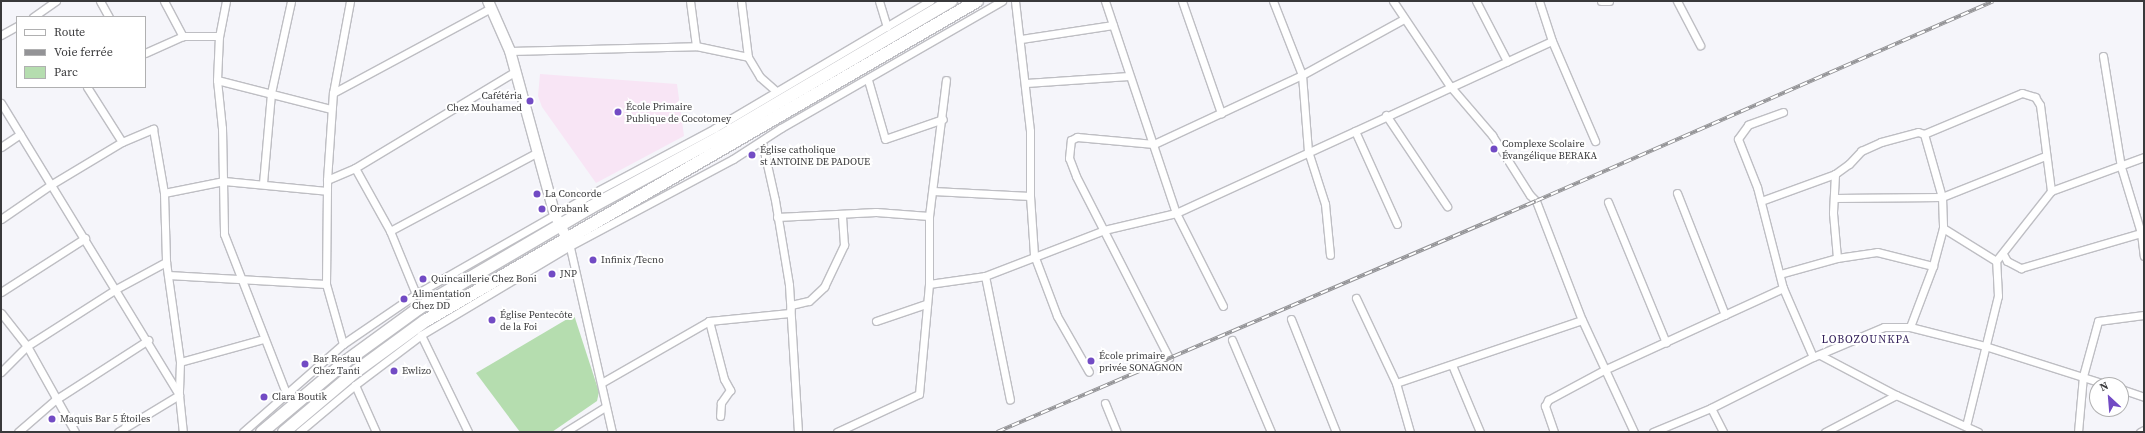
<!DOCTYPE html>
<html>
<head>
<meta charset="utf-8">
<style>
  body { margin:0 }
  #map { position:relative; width:2145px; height:433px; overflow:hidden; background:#f5f5fa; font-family:"Source Serif 4",serif }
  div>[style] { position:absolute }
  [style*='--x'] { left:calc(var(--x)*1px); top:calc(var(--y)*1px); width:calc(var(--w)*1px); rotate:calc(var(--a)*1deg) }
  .education>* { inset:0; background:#f8e5f5 }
  .green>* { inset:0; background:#b5ddaf }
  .roads { filter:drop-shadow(1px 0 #bebec3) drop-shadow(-1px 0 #bebec3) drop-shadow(0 1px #bebec3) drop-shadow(0 -1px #bebec3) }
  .minor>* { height:7px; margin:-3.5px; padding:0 3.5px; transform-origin:3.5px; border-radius:3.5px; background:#fff }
  .secondary>* { height:10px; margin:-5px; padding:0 5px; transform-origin:5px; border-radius:5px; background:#fff }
  .trunk>* { height:12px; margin:-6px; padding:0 6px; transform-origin:6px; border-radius:6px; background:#fff }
  .rail>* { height:4px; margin-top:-2px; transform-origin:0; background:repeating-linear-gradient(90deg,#fff 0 8px,#939396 0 16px); box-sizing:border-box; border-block:1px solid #939396 }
  .dots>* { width:11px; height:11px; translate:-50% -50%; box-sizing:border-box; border:2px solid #fff; border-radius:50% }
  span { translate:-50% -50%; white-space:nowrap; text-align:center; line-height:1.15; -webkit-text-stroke:4px #fff; paint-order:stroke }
  .poi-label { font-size:10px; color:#39393b }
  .right { translate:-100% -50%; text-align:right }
  .left { translate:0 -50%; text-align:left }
  .neighbourhood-label { font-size:11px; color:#321f59; letter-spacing:1px }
  .frame { position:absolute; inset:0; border:2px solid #39393b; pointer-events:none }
  .legend { position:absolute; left:16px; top:16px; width:130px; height:72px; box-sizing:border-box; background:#fff; border:1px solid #b0b0b1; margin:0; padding:5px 7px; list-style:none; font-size:12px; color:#39393b }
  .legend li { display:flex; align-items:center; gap:8px; height:20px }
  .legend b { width:20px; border:1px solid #b0b0b1 }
  .north { position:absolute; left:2089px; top:377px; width:40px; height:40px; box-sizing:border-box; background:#fff; border:1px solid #b0b0b1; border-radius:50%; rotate:334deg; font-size:11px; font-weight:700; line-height:16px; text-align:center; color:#39393b }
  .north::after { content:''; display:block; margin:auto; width:14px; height:18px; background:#724bc4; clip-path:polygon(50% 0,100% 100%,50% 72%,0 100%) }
</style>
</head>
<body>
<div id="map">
  <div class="education">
    <i style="clip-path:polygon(540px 74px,677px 84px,684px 136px,596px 183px,542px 107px,538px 96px)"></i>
  </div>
  <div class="green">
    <i style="clip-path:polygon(574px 315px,599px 392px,597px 401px,552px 432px,520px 432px,476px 373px)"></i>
  </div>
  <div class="roads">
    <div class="minor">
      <i style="--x:100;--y:1;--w:18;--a:61"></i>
      <i style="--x:164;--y:1;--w:40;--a:62"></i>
      <i style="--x:226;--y:1;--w:36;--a:101"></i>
      <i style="--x:219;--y:36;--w:44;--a:92.6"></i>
      <i style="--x:217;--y:80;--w:48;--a:84.1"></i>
      <i style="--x:222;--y:128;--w:106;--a:88.9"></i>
      <i style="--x:224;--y:234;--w:171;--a:68.7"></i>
      <i style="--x:690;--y:1;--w:45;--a:82.4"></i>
      <i style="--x:741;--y:1;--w:56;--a:82.9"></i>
      <i style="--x:748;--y:57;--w:23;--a:59"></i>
      <i style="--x:760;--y:77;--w:21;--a:41"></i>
      <i style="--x:879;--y:1;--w:27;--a:73"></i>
      <i style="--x:1015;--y:1;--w:131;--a:83.4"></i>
      <i style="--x:1030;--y:131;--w:65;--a:90"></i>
      <i style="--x:1030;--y:196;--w:59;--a:86.1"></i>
      <i style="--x:1034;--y:255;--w:65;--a:69.3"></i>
      <i style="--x:1057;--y:316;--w:64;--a:60.3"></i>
      <i style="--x:1105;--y:1;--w:224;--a:71.5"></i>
      <i style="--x:1176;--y:213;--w:104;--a:63.2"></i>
      <i style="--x:1182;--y:1;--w:119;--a:70.8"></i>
      <i style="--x:1273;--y:1;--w:79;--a:68.6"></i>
      <i style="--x:1302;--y:75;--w:76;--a:85.5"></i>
      <i style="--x:1308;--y:151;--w:56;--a:72.2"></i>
      <i style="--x:1325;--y:204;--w:51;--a:84.4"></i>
      <i style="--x:1393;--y:1;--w:102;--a:56.2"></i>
      <i style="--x:1450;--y:86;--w:65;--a:49.4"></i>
      <i style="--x:1492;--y:135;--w:71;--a:57.7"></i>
      <i style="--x:1530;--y:195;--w:8;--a:45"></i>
      <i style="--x:1536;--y:201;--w:128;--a:68.9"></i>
      <i style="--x:1582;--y:320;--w:123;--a:65.1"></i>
      <i style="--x:1476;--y:1;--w:68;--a:62.7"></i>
      <i style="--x:1539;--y:1;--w:42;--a:72"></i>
      <i style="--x:1552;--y:41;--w:109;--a:66.7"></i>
      <i style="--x:1601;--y:1;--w:8;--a:0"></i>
      <i style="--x:1677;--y:1;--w:50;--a:62.4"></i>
      <i style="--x:33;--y:17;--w:28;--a:-35"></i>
      <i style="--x:1;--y:35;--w:18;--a:-29"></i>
      <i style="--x:1021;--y:39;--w:93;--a:-8.7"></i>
      <i style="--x:510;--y:51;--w:186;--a:-1.5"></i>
      <i style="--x:696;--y:46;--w:53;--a:11.9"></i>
      <i style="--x:145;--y:53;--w:42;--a:-24.1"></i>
      <i style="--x:183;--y:36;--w:36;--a:0"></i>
      <i style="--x:2103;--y:56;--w:112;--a:80.8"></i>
      <i style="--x:2121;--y:167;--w:69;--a:73.1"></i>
      <i style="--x:2141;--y:233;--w:23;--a:83"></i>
      <i style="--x:217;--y:80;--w:118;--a:14.3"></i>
      <i style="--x:868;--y:80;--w:61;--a:73.9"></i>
      <i style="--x:885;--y:139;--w:61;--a:-19"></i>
      <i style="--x:1026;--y:83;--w:103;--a:-3.9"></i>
      <i style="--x:87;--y:87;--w:65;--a:57.5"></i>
      <i style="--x:333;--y:93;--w:179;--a:-28.3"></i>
      <i style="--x:1;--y:103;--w:342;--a:58.6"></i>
      <i style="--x:179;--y:395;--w:71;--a:148.8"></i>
      <i style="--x:1783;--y:112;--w:37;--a:160"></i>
      <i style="--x:1748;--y:125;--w:17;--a:126"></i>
      <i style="--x:1738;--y:139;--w:52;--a:68.4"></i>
      <i style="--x:1757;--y:187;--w:104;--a:75.6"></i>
      <i style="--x:1783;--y:288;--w:75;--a:66.5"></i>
      <i style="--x:1386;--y:115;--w:110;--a:56.2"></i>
      <i style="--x:1355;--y:131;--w:102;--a:65.7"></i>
      <i style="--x:1924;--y:134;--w:66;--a:74.1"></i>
      <i style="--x:1942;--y:197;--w:111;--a:-21.7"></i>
      <i style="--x:762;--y:142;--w:59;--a:77.4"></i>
      <i style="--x:775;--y:200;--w:86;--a:80.6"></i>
      <i style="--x:789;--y:285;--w:147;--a:86.5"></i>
      <i style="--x:1;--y:147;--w:23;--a:-34"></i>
      <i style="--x:355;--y:168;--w:72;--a:60.9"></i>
      <i style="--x:390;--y:231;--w:68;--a:67.6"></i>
      <i style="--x:1835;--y:174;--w:39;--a:93"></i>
      <i style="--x:1833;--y:213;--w:45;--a:84.9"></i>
      <i style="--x:327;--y:180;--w:30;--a:-23"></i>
      <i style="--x:355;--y:168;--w:188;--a:-31.1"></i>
      <i style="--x:263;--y:183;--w:90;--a:-84.9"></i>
      <i style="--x:271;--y:93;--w:94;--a:-77.7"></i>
      <i style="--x:933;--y:191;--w:97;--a:3"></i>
      <i style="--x:164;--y:193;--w:61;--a:-11.3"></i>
      <i style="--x:224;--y:181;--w:103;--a:5.5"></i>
      <i style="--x:1677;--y:193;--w:131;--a:68.5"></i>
      <i style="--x:1834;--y:198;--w:108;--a:-0.5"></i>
      <i style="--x:1942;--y:197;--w:31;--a:88"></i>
      <i style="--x:1943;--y:228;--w:39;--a:105"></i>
      <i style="--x:1933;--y:266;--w:65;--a:110.7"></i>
      <i style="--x:1761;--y:201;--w:79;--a:-20"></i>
      <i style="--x:1835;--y:174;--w:17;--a:-36"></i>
      <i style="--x:1849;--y:164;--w:18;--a:-47"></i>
      <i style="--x:1861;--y:151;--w:22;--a:-24"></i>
      <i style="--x:1881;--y:142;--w:38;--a:-15"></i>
      <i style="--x:1918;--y:132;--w:6;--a:18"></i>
      <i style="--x:1924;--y:134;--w:106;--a:-22.7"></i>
      <i style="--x:2022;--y:93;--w:14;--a:17"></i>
      <i style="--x:2035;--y:97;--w:9;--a:58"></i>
      <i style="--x:2040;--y:105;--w:87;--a:82.7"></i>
      <i style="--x:1608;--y:202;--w:152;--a:67.6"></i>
      <i style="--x:777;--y:217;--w:99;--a:-2.9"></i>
      <i style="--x:876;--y:212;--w:53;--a:4.3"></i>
      <i style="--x:1;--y:219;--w:62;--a:-34.5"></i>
      <i style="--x:52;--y:184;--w:82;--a:-31"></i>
      <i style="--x:122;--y:142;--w:34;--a:-23"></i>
      <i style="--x:153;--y:129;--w:65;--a:80.2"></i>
      <i style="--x:164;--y:193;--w:69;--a:88.3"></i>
      <i style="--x:166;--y:262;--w:101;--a:82"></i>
      <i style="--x:180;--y:362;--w:33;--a:92"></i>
      <i style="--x:179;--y:395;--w:37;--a:84"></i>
      <i style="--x:1943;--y:228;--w:62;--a:31.9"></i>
      <i style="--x:1996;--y:261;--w:89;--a:-51.8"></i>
      <i style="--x:2051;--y:191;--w:99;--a:-20.1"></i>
      <i style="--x:390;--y:231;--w:168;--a:-28.1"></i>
      <i style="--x:569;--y:243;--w:194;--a:77.2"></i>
      <i style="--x:2003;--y:254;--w:8;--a:60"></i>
      <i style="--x:2007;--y:261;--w:16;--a:27"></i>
      <i style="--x:2021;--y:268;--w:128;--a:-16.3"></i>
      <i style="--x:1780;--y:274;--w:59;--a:-15.7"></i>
      <i style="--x:1837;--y:258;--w:40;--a:-8.5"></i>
      <i style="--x:1877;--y:252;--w:58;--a:14"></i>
      <i style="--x:168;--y:275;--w:158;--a:3.3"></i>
      <i style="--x:985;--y:276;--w:126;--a:78.6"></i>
      <i style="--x:929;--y:284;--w:57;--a:-8.1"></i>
      <i style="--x:985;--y:276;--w:128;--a:-21.1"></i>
      <i style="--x:1104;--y:230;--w:74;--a:-13.3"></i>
      <i style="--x:1176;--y:213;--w:413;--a:-24.6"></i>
      <i style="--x:1;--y:292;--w:100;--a:-32.7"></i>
      <i style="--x:1356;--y:298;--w:94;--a:64.8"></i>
      <i style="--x:1396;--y:383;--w:51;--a:74.1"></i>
      <i style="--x:1;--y:313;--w:42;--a:51.8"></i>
      <i style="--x:27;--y:346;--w:98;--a:60.8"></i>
      <i style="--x:1291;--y:319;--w:122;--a:68.3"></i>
      <i style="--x:709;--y:321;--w:60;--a:75.5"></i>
      <i style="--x:724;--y:379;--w:13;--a:61"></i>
      <i style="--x:730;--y:390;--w:16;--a:125"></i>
      <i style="--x:721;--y:403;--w:13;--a:94"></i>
      <i style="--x:876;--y:321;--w:53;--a:-18.8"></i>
      <i style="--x:421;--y:335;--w:108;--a:64.1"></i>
      <i style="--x:1232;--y:340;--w:100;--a:67"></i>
      <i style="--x:343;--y:344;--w:62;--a:-105.8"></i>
      <i style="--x:326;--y:284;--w:104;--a:-89.4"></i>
      <i style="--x:327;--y:180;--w:87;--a:-86.1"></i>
      <i style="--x:333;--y:93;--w:94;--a:-79.5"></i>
      <i style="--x:1820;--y:355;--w:86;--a:27.8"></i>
      <i style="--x:1896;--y:395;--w:90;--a:24.3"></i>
      <i style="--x:1169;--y:358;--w:204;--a:-117.1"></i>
      <i style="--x:1076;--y:176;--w:19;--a:-111"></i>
      <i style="--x:1069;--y:158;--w:18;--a:-84"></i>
      <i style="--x:1071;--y:140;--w:7;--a:-27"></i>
      <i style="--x:1077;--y:137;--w:77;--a:5.2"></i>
      <i style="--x:1154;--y:144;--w:163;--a:-25"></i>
      <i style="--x:1302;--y:75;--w:116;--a:-28.8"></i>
      <i style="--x:180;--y:362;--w:86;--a:-15.5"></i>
      <i style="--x:1452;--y:365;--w:73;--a:67.3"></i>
      <i style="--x:1;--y:372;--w:37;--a:-45"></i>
      <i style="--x:27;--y:346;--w:106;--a:-32.6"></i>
      <i style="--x:116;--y:289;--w:57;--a:-28.4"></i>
      <i style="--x:603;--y:382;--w:122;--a:-29.9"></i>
      <i style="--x:709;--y:321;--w:81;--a:-5.6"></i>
      <i style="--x:790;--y:313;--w:8;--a:-83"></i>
      <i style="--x:791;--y:305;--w:18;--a:-13"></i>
      <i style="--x:809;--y:301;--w:21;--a:-43"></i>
      <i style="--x:824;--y:287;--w:47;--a:-64.5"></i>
      <i style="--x:844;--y:245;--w:30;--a:-94"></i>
      <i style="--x:1396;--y:383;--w:196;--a:-18.7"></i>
      <i style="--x:355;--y:385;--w:51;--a:65.9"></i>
      <i style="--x:2121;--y:389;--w:24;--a:19"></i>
      <i style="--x:1105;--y:403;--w:31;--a:68"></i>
      <i style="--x:1711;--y:408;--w:27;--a:63"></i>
      <i style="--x:1966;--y:426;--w:134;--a:-76.2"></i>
      <i style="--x:1998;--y:296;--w:35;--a:-93"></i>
      <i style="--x:18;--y:432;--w:49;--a:-40.9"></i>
      <i style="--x:55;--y:400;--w:111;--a:-32.8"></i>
      <i style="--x:243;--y:432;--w:133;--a:-41.3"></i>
      <i style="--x:343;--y:344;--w:88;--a:-34.4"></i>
      <i style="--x:416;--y:294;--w:196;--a:-29.7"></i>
      <i style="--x:586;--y:197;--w:146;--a:-28.1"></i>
      <i style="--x:715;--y:128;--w:250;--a:-30.6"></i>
      <i style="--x:299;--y:432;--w:73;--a:-40"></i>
      <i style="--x:355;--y:385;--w:83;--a:-37.1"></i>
      <i style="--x:421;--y:335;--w:174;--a:-30.9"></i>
      <i style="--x:570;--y:246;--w:185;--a:-28.1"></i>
      <i style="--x:733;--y:159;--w:57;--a:-32.9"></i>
      <i style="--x:781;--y:128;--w:255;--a:-29.9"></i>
      <i style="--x:565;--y:432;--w:47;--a:-32"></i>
      <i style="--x:837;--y:432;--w:90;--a:-24.9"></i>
      <i style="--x:919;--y:394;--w:110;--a:-84.8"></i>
      <i style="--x:929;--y:284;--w:68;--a:-90"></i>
      <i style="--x:929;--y:216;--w:137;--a:-82.9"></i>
      <i style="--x:1554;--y:432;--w:28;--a:-109"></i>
      <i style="--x:1545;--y:406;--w:7;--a:-63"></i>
      <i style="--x:1548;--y:400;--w:64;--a:-28.2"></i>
      <i style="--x:1604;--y:370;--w:197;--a:-24.6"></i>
      <i style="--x:1653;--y:432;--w:63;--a:-22.5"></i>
      <i style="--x:1711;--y:408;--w:114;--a:-26.6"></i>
      <i style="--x:1813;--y:357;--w:77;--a:-22.9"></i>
      <i style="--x:1884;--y:327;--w:26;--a:0"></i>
      <i style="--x:1910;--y:327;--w:77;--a:14.2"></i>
      <i style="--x:1985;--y:346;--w:129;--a:17.6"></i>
      <i style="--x:1825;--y:432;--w:80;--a:-27.5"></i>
      <i style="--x:2078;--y:432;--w:56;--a:-84.9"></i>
      <i style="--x:2083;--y:376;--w:57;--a:-74.7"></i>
      <i style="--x:2098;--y:321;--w:46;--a:-7.4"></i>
      <i style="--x:2140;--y:432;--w:4;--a:-27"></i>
    </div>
    <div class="secondary">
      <i style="--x:488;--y:1;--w:55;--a:66.3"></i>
      <i style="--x:510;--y:51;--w:170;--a:74.7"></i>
      <i style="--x:555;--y:215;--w:27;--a:63"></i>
    </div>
    <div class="trunk">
      <i style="--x:262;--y:432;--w:109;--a:-40.1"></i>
      <i style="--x:345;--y:362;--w:92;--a:-36.1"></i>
      <i style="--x:419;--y:308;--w:199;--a:-30.4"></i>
      <i style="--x:591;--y:207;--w:147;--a:-28.5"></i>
      <i style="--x:720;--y:137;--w:268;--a:-30.5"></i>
      <i style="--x:284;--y:432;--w:93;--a:-40.2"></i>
      <i style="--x:355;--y:372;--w:87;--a:-36.1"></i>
      <i style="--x:425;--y:321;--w:638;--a:-30.1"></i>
    </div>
  </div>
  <div class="rail">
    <i style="--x:997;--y:432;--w:586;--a:-23.2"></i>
    <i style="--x:1536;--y:201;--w:499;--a:-23.6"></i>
  </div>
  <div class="dots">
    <i style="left:530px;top:101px;background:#724bc4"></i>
    <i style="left:618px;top:112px;background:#724bc4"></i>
    <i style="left:1494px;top:149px;background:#724bc4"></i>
    <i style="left:752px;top:155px;background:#724bc4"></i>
    <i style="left:537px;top:194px;background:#724bc4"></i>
    <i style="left:542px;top:209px;background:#724bc4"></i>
    <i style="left:593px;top:260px;background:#724bc4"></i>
    <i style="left:552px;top:274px;background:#724bc4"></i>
    <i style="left:423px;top:279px;background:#724bc4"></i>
    <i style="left:404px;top:299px;background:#724bc4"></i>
    <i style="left:492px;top:320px;background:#724bc4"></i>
    <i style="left:1091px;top:361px;background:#724bc4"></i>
    <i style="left:305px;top:364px;background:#724bc4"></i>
    <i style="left:394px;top:371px;background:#724bc4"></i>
    <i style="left:264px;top:397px;background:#724bc4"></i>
    <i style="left:52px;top:419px;background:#724bc4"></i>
  </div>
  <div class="poi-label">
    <span class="right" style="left:522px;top:101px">Cafétéria<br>Chez Mouhamed</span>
    <span class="left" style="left:626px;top:112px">École Primaire<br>Publique de Cocotomey</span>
    <span class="left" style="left:1502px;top:149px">Complexe Scolaire<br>Évangélique BERAKA</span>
    <span class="left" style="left:760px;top:155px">Église catholique<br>st ANTOINE DE PADOUE</span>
    <span class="left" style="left:545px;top:194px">La Concorde</span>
    <span class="left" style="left:550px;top:209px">Orabank</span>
    <span class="left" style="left:601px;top:260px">Infinix /Tecno</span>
    <span class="left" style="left:560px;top:274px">JNP</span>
    <span class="left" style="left:431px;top:279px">Quincaillerie Chez Boni</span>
    <span class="left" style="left:412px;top:299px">Alimentation<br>Chez DD</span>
    <span class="left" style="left:500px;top:320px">Église Pentecôte<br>de la Foi</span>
    <span class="left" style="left:1099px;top:361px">École primaire<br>privée SONAGNON</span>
    <span class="left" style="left:313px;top:364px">Bar Restau<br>Chez Tanti</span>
    <span class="left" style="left:402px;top:371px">Ewlizo</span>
    <span class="left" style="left:272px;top:397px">Clara Boutik</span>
    <span class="left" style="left:60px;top:419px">Maquis Bar 5 Étoiles</span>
  </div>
  <div class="neighbourhood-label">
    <span style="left:1866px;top:340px">LOBOZOUNKPA</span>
  </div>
  <div class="frame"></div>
  <ul class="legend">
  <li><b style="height:5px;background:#fff"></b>Route</li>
  <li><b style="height:5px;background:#939396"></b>Voie ferrée</li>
  <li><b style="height:11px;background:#b5ddaf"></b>Parc</li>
  </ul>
  <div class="north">N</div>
</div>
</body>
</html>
